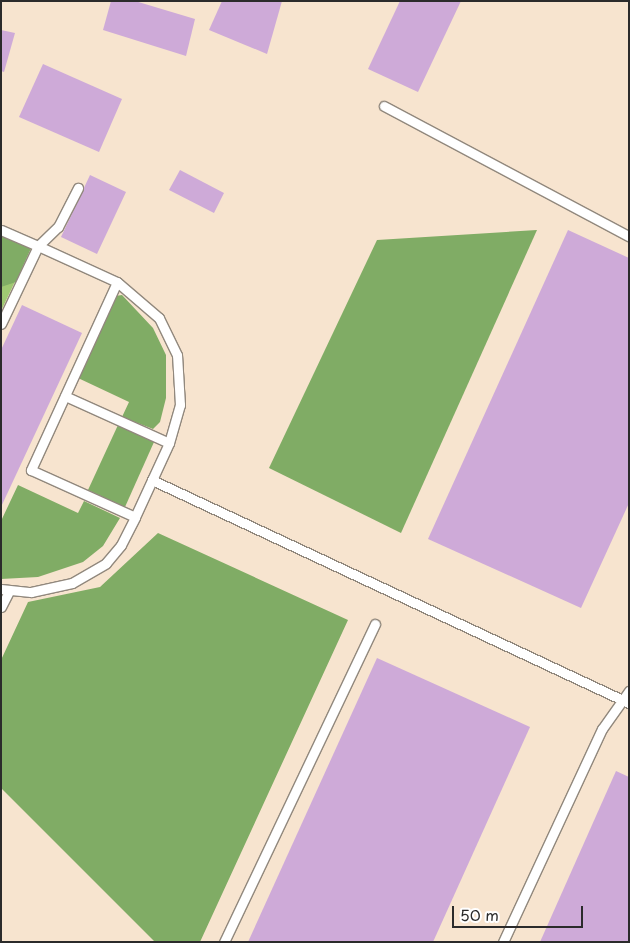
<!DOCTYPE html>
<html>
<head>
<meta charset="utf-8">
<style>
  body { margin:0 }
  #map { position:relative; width:630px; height:943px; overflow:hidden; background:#f7e4cf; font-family:"Playpen Sans",sans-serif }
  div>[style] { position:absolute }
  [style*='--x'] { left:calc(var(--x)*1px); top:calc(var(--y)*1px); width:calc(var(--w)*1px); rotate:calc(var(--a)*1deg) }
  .green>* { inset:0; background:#a0c873 }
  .forest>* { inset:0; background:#80ac65 }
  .building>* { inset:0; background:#ceaad8 }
  .roads { filter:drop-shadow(1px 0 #91887d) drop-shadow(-1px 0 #91887d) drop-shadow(0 1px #91887d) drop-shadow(0 -1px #91887d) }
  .service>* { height:9px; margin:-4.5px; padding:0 4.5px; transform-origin:4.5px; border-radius:4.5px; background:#fff }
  span { translate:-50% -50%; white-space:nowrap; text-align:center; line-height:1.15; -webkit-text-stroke:4px #fff; paint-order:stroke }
  .frame { position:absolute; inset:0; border:2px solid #2b2b2b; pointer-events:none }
  .scale { position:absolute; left:452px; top:906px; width:131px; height:22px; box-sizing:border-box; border:2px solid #2b2b2b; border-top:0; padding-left:6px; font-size:15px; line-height:18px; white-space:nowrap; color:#2b2b2b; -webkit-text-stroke:4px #fff; paint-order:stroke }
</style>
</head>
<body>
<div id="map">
  <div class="green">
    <i style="clip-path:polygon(1px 236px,31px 248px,1px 311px)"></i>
  </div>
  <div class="forest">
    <i style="clip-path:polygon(537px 230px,401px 533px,269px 468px,377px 240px)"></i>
    <i style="clip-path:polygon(1px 235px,31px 248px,16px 282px,1px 287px)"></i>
    <i style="clip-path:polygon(122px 295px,153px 328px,166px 355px,166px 398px,160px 422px,153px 429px,122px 417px,129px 402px,78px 378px,115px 296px)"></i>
    <i style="clip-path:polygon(118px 425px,154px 442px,125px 507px,88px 490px)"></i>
    <i style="clip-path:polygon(18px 485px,78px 513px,84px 501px,120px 518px,103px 546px,83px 562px,38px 577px,1px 579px,1px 521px)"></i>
    <i style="clip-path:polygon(158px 533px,348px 620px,200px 942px,155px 942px,1px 788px,1px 660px,28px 602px,100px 587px)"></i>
  </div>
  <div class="building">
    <i style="clip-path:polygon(111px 1px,135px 1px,195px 19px,186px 56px,103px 30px)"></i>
    <i style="clip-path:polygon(222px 1px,282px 1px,267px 54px,209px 30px)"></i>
    <i style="clip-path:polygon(400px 1px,461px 1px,418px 92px,368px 69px)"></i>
    <i style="clip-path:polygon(1px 30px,15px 33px,4px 72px,1px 71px)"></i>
    <i style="clip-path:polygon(43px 64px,122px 99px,99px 152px,19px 117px)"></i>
    <i style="clip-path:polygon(180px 170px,224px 193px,214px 213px,169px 190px)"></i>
    <i style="clip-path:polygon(90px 175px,126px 192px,97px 254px,61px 237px)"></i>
    <i style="clip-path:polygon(568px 230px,629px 258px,629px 503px,581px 608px,428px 539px)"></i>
    <i style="clip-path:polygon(22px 305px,82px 333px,1px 507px,1px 350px)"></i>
    <i style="clip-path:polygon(377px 658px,530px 727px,433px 942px,248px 942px)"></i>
    <i style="clip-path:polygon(616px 771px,629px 777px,629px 942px,540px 942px)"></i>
  </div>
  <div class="roads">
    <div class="service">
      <i style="--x:384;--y:106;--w:277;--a:28"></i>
      <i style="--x:1;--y:230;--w:40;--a:23.4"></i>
      <i style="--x:38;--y:246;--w:86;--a:115.4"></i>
      <i style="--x:117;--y:282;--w:207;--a:114.6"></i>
      <i style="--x:31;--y:470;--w:114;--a:24.3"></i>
      <i style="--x:65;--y:396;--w:114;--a:24.3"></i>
      <i style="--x:152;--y:480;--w:527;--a:25.06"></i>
      <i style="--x:1;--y:589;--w:30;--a:6"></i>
      <i style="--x:31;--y:592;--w:42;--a:-12.4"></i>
      <i style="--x:72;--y:583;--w:39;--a:-30"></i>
      <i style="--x:106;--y:563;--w:23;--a:-50"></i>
      <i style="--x:121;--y:545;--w:31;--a:-63"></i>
      <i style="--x:135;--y:517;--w:81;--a:-65.3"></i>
      <i style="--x:169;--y:443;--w:40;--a:-74"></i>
      <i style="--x:180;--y:405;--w:50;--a:-93.4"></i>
      <i style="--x:177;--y:355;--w:41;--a:-115.9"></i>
      <i style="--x:159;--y:318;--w:55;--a:-139.4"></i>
      <i style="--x:117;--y:282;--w:87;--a:-155.5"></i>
      <i style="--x:38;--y:246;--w:28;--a:-44"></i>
      <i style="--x:58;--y:227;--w:44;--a:-62.9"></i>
      <i style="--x:1;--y:607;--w:18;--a:-63"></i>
      <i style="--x:224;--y:942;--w:352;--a:-64.6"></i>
      <i style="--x:503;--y:942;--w:235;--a:-65.1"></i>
      <i style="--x:602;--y:729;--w:47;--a:-54.6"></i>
    </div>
  </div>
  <div class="frame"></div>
  <div class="scale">50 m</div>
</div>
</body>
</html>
